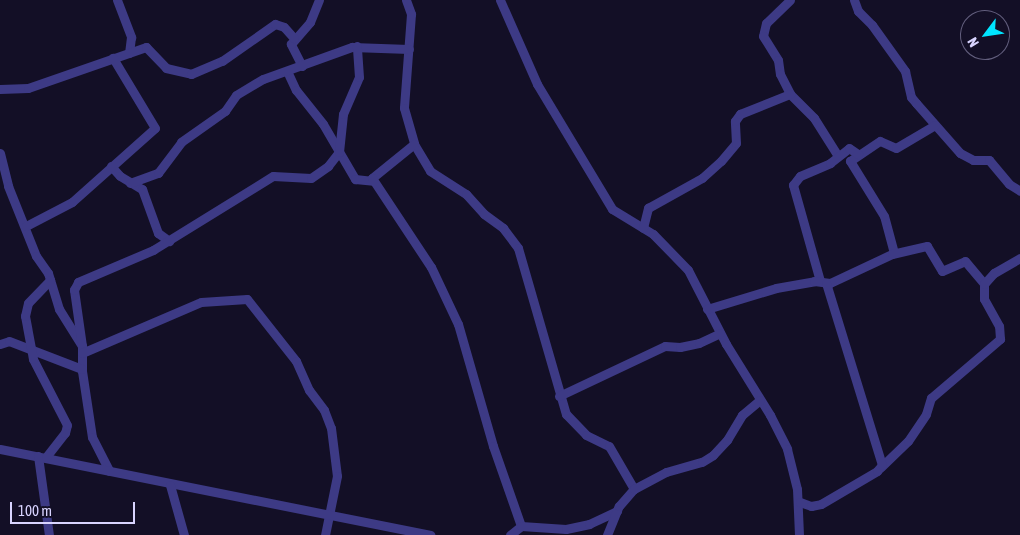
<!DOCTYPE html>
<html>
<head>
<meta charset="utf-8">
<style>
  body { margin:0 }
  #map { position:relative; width:1020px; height:535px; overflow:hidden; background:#130f26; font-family:"Asap Condensed",sans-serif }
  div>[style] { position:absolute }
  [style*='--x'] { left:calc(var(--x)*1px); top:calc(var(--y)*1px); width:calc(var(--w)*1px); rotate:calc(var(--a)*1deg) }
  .minor>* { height:9px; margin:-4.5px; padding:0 4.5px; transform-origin:4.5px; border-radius:4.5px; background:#3d3a85 }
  span { translate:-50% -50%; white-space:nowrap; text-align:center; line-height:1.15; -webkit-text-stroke:4px #130f26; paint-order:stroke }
  .north { position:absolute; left:960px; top:10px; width:50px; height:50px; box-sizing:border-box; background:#130f26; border:1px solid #625e7d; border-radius:50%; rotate:239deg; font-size:14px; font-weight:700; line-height:20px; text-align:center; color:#d9d4ff }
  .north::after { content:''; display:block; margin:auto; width:18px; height:22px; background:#00e5ff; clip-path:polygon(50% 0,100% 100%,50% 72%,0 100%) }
  .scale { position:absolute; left:10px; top:502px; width:125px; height:22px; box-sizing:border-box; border:2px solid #d9d4ff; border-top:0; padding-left:6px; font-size:15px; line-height:18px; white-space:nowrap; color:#d9d4ff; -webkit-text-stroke:4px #130f26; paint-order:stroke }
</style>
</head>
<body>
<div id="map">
  <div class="minor">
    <i style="--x:117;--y:0;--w:40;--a:69"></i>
    <i style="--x:131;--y:37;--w:16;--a:97"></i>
    <i style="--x:406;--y:0;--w:15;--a:70"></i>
    <i style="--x:411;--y:14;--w:94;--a:94.3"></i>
    <i style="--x:404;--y:108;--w:37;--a:74"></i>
    <i style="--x:414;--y:144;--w:31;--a:59"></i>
    <i style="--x:430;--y:171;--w:43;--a:32.6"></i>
    <i style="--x:466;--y:194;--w:27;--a:48"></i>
    <i style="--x:484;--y:214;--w:24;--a:36"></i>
    <i style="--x:503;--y:228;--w:25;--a:53"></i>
    <i style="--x:518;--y:248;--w:173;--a:73.9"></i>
    <i style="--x:566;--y:414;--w:29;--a:46"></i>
    <i style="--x:586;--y:435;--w:25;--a:26"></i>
    <i style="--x:609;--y:446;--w:50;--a:59.8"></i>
    <i style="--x:500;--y:0;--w:92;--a:66.2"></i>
    <i style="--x:537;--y:84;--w:146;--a:59"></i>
    <i style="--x:612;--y:209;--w:48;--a:31.4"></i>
    <i style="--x:653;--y:234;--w:50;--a:45.8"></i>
    <i style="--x:688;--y:270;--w:83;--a:62.8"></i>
    <i style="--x:726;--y:344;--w:84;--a:58.2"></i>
    <i style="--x:770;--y:415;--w:38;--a:63"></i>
    <i style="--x:787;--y:449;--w:41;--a:76"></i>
    <i style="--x:797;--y:489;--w:46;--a:87.5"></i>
    <i style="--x:790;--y:0;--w:33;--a:136"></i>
    <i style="--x:766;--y:23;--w:13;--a:103"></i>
    <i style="--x:763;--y:36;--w:28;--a:58"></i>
    <i style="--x:778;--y:60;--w:14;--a:82"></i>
    <i style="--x:780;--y:74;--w:22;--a:63"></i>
    <i style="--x:790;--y:94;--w:34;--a:45"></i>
    <i style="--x:814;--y:118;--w:45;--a:57.7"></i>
    <i style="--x:854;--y:0;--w:12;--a:70"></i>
    <i style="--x:858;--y:11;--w:20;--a:45"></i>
    <i style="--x:872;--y:25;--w:57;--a:54.3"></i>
    <i style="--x:905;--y:71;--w:27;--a:77"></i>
    <i style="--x:911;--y:97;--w:8;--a:50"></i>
    <i style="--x:916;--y:103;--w:67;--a:48.7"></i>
    <i style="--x:960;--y:153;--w:15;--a:28"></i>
    <i style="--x:973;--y:160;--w:16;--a:0"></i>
    <i style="--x:989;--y:160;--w:31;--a:50"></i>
    <i style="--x:1009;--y:184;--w:13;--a:32"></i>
    <i style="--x:302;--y:66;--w:25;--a:-117"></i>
    <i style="--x:291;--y:44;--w:29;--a:-49"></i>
    <i style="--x:310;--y:22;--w:24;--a:-68"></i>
    <i style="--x:287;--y:71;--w:21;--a:65"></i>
    <i style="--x:296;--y:90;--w:43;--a:51.5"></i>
    <i style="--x:323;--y:124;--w:64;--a:59.8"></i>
    <i style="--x:355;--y:179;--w:18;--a:6"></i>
    <i style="--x:0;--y:89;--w:28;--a:-2"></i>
    <i style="--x:28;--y:88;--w:125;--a:-19.2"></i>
    <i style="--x:146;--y:47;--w:29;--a:46"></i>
    <i style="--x:166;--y:68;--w:26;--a:13"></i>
    <i style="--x:191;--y:74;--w:34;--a:-23"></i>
    <i style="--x:222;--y:61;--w:65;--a:-34.9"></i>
    <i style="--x:275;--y:24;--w:9;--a:18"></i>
    <i style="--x:284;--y:27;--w:15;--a:48"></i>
    <i style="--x:414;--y:144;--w:54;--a:141"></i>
    <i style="--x:372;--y:178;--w:107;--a:56.5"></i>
    <i style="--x:431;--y:267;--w:63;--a:64.7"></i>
    <i style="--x:458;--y:324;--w:127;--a:74"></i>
    <i style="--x:493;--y:446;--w:85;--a:70.7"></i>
    <i style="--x:0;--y:153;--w:34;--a:76"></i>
    <i style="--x:8;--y:186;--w:75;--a:68.2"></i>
    <i style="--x:36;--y:256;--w:21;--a:55"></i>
    <i style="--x:48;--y:273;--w:38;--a:73"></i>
    <i style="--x:59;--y:309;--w:44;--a:58.1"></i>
    <i style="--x:82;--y:346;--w:25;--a:90"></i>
    <i style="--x:82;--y:371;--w:67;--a:81.4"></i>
    <i style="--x:92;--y:437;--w:38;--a:63"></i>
    <i style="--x:111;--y:166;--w:13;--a:48"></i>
    <i style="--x:120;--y:176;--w:26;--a:31"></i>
    <i style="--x:142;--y:189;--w:47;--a:70"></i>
    <i style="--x:158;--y:233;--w:14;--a:36"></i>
    <i style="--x:130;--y:183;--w:30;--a:-20"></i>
    <i style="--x:158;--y:173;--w:39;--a:-53"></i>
    <i style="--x:181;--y:142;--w:54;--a:-35.2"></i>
    <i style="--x:225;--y:111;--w:19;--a:-55"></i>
    <i style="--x:236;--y:95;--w:31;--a:-31"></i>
    <i style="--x:263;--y:79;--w:95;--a:-19.8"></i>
    <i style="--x:352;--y:47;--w:57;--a:2"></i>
    <i style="--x:26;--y:226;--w:52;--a:-27.6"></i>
    <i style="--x:72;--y:202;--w:111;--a:-41.7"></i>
    <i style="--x:155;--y:128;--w:82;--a:-121"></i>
    <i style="--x:643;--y:228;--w:21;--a:-76"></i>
    <i style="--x:648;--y:208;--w:62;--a:-29.1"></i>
    <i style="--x:702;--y:178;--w:25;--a:-42"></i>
    <i style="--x:721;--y:161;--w:23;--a:-50"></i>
    <i style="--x:736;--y:143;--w:22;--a:-93"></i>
    <i style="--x:735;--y:121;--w:9;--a:-54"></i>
    <i style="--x:740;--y:114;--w:54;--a:-21.8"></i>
    <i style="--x:894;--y:253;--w:38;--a:-105"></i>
    <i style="--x:884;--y:216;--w:65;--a:-121.7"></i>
    <i style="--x:850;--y:161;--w:36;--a:-34"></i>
    <i style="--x:880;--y:141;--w:17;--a:24"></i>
    <i style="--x:896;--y:148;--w:45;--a:-30.5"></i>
    <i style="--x:820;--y:281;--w:100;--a:-105.7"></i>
    <i style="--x:793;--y:185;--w:11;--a:-52"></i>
    <i style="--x:800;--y:176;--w:33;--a:-23"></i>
    <i style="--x:830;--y:163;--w:24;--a:-38"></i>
    <i style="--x:849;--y:148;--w:11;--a:34"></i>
    <i style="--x:707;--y:309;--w:72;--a:-16.9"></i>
    <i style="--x:776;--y:288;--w:39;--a:-10"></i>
    <i style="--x:814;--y:281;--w:16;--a:7"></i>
    <i style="--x:830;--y:283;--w:68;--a:-25.1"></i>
    <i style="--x:892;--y:254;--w:36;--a:-13"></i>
    <i style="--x:927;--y:246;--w:29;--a:59"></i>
    <i style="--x:942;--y:271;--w:25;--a:-23"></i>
    <i style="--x:965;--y:261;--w:30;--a:50"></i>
    <i style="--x:0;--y:344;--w:9;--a:-18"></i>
    <i style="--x:9;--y:341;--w:78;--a:21"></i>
    <i style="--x:82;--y:346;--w:57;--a:-98.1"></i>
    <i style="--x:74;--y:290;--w:9;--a:-63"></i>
    <i style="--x:78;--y:282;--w:82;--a:-23.1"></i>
    <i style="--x:153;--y:250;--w:141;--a:-31.7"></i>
    <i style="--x:273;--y:176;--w:38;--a:3"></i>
    <i style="--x:311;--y:178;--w:21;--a:-35"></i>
    <i style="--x:328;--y:166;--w:18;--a:-52"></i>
    <i style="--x:339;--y:152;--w:38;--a:-84"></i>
    <i style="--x:343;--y:114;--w:40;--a:-66.6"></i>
    <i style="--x:359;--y:77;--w:31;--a:-94"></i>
    <i style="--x:82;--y:353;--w:129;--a:-23.2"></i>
    <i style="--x:201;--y:302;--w:46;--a:-3.7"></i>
    <i style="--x:247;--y:299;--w:79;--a:51.7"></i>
    <i style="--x:296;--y:361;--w:32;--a:66"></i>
    <i style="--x:309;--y:390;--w:25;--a:53"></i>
    <i style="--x:324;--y:410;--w:19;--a:69"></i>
    <i style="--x:331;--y:428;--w:48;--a:82.9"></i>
    <i style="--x:337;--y:476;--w:60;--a:101.5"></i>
    <i style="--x:559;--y:396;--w:117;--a:-25.3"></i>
    <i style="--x:665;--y:346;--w:15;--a:4"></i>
    <i style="--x:680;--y:347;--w:19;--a:-12"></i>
    <i style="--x:699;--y:343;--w:23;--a:-25"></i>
    <i style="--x:0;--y:449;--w:439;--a:11.3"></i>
    <i style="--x:38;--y:456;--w:80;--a:82.1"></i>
    <i style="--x:46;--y:457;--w:31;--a:-52"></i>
    <i style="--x:65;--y:433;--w:8;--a:-76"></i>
    <i style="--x:67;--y:425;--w:74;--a:-117.3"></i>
    <i style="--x:33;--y:359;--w:44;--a:-100.5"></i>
    <i style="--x:25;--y:316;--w:13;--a:-77"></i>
    <i style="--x:28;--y:303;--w:32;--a:-46"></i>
    <i style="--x:881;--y:467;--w:37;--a:-44"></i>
    <i style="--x:908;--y:441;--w:32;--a:-56"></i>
    <i style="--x:926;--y:414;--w:17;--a:-73"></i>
    <i style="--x:931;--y:398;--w:91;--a:-40.5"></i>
    <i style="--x:1000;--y:339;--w:13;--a:-94"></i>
    <i style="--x:999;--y:326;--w:31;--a:-119"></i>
    <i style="--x:984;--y:299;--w:15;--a:-90"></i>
    <i style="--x:984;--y:284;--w:15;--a:-48"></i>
    <i style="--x:994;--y:273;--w:30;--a:-30"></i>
    <i style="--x:170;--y:485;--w:52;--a:74.4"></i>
    <i style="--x:800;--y:502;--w:12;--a:20"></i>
    <i style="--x:811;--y:506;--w:10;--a:-11"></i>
    <i style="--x:821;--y:504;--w:65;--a:-30.5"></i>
    <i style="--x:877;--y:471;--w:8;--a:-50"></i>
    <i style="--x:882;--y:465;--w:190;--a:-107.1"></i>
    <i style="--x:510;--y:535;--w:14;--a:-39"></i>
    <i style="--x:521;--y:526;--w:45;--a:3.8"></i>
    <i style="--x:566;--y:529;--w:24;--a:-12"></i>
    <i style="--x:589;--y:524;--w:31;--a:-25"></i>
    <i style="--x:607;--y:535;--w:31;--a:-68"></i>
    <i style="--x:619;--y:506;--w:23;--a:-49"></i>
    <i style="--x:634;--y:489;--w:36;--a:-28"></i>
    <i style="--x:666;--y:472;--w:37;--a:-16"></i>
    <i style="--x:702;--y:462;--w:13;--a:-32"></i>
    <i style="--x:713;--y:455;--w:21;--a:-47"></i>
    <i style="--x:727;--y:440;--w:29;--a:-59"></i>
    <i style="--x:742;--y:415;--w:23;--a:-40"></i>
  </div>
  <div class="north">N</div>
  <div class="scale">100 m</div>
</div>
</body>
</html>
